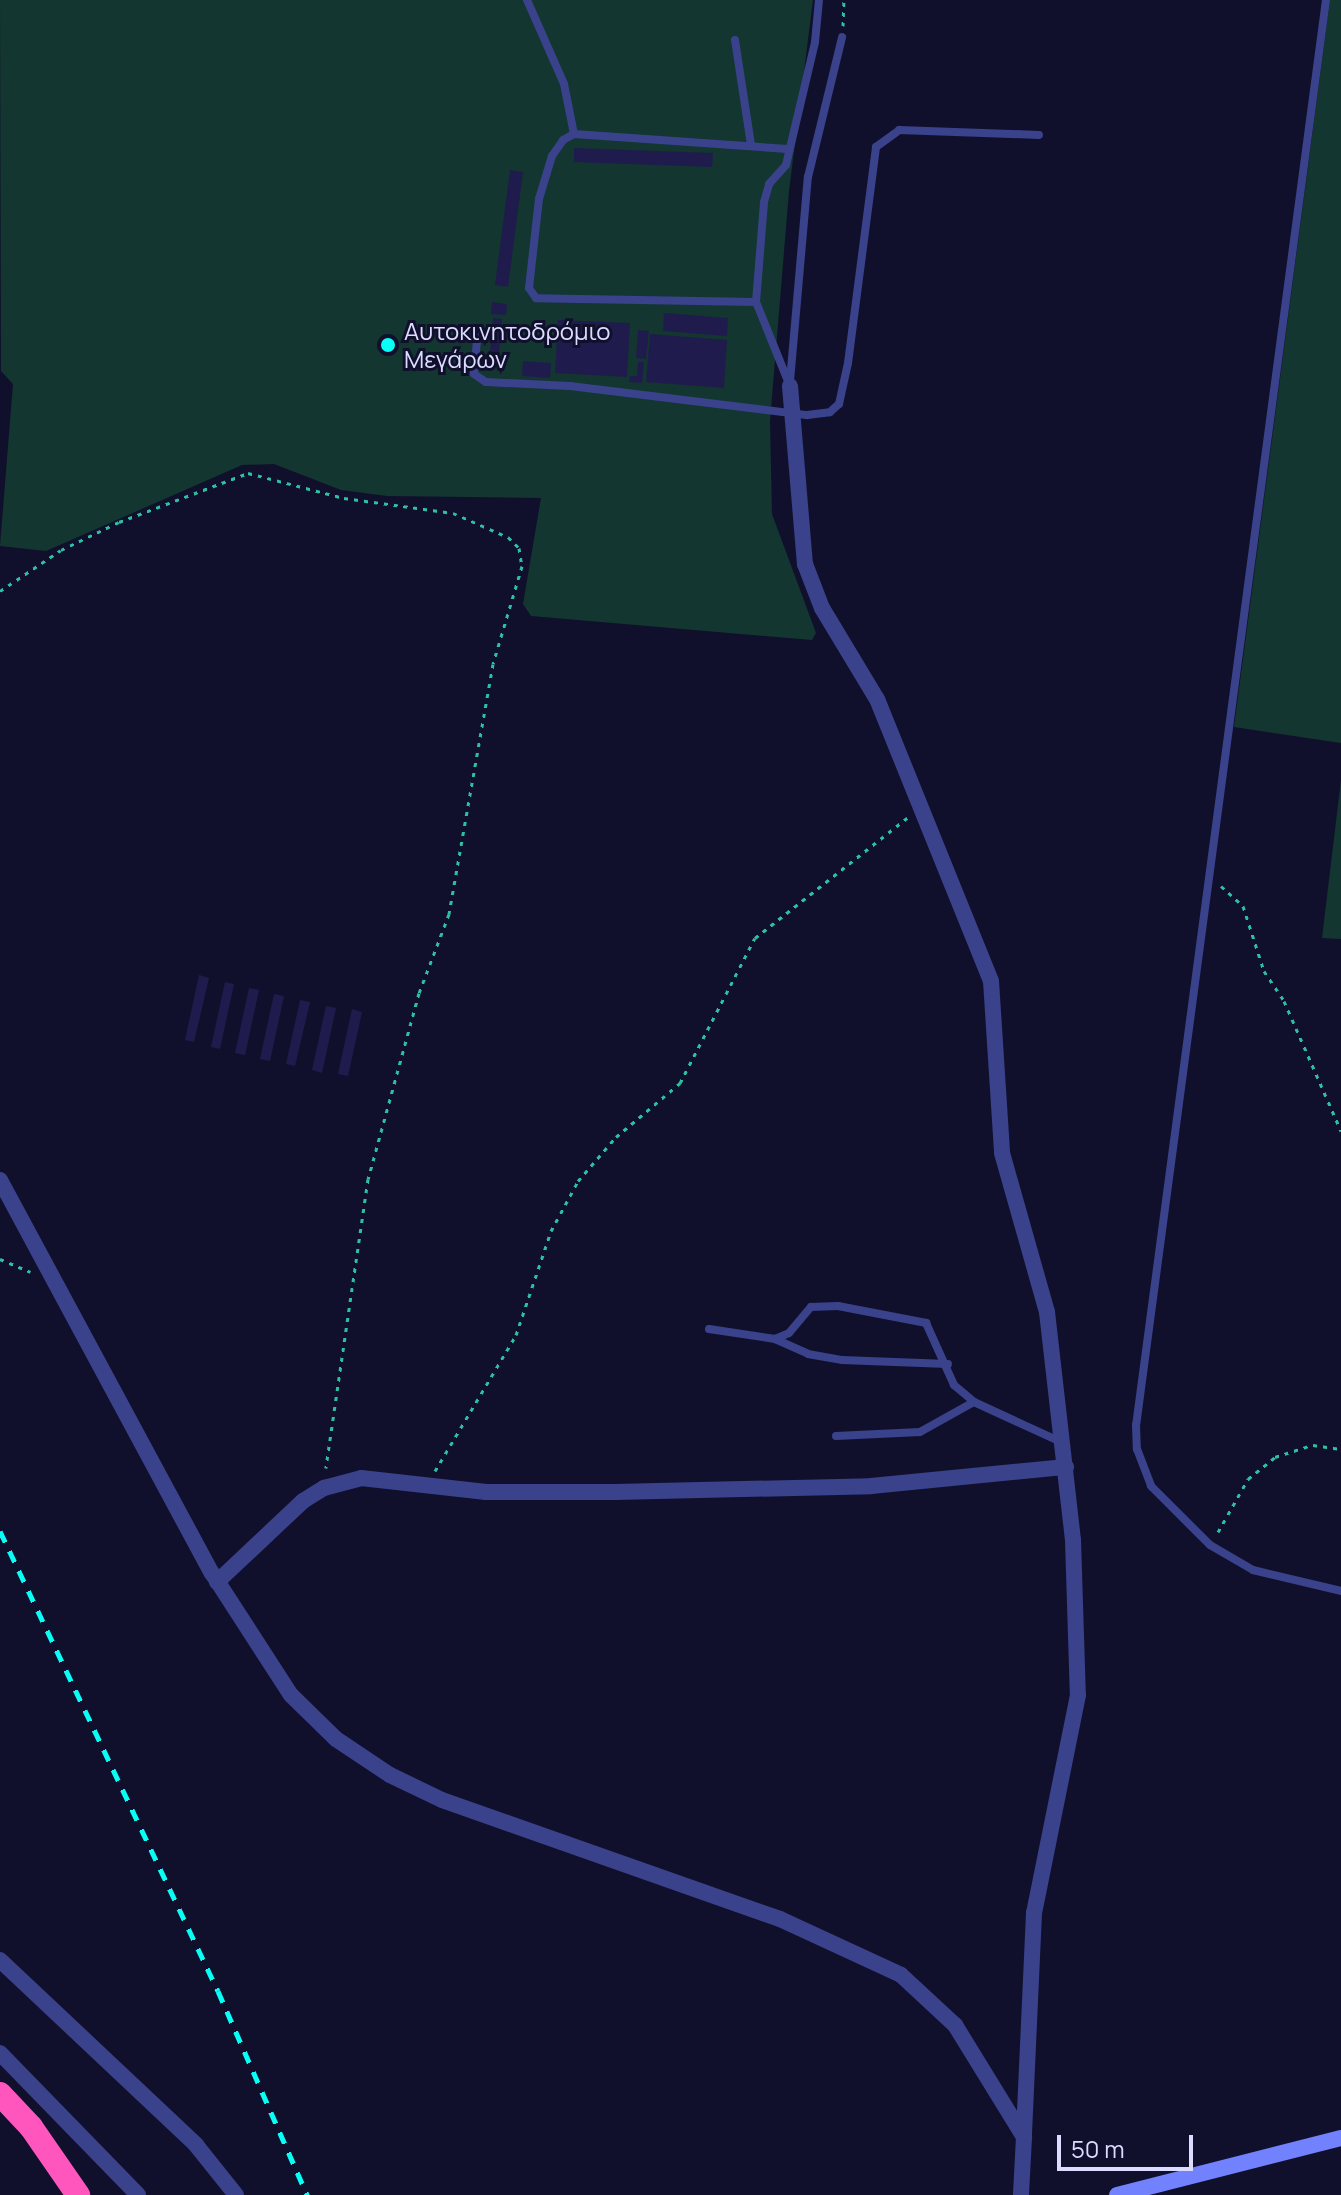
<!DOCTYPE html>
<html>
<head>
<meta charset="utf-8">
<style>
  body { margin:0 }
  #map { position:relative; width:1341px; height:2195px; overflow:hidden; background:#11102c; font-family:Manrope,sans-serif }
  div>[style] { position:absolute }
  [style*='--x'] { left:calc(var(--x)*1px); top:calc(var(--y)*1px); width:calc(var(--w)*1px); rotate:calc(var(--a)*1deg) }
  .green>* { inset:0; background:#133630 }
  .building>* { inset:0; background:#1f1c4d }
  .path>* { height:3px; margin-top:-1.5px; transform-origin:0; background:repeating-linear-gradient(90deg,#2dc1a4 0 4px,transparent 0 10px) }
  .service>* { height:8px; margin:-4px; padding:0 4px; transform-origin:4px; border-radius:4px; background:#3a428c }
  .minor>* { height:16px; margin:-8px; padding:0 8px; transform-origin:8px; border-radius:8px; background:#3a428c }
  .secondary>* { height:16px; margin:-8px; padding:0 8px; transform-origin:8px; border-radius:8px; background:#7282ff }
  .motorway>* { height:24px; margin:-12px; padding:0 12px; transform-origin:12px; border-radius:12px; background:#ff56be }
  .rail>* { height:5px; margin-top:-2.5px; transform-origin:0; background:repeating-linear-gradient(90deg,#07fff6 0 12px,transparent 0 22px) }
  .dots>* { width:22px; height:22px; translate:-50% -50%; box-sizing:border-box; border:4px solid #11102c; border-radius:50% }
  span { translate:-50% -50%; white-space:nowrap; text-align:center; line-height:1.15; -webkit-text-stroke:6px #11102c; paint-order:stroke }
  .poi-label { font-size:24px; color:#dbdcff }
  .left { translate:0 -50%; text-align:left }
  .scale { position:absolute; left:1057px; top:2135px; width:136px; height:36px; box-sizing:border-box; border:4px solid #dbdcff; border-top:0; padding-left:10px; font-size:24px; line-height:28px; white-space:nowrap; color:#dbdcff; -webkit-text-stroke:6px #11102c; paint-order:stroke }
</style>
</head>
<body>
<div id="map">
  <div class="green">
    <i style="clip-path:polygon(0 0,813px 0,789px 191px,770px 421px,772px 514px,816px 633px,812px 640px,531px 616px,523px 604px,541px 498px,387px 496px,341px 490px,274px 464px,242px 465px,46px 551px,0 546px,13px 384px,1px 371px)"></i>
    <i style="clip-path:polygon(1330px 0,1341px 0,1341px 743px,1234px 727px)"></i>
    <i style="clip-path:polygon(1341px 780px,1341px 939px,1322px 938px)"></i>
  </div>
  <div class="building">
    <i style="clip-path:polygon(574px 148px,713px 153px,712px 167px,574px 162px)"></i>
    <i style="clip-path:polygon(510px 170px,523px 172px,508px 287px,495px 285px)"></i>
    <i style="clip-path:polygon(492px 302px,507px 304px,506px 315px,491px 314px)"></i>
    <i style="clip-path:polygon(664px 313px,728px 318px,727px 336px,663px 331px)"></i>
    <i style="clip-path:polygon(493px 318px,502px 319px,499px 353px,490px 352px)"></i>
    <i style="clip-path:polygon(558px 320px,630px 323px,627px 377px,555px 373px)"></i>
    <i style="clip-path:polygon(638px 330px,649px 331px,646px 359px,636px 358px)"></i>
    <i style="clip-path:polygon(650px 334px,727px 340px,724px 388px,646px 382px)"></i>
    <i style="clip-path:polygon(523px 361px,551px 363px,550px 378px,522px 376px)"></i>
    <i style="clip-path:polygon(638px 362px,644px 362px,642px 383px,629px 382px,630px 376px,637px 376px)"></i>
    <i style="clip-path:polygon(199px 975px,209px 978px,194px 1042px,185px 1040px)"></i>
    <i style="clip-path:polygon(225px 982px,234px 984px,220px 1049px,211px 1047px)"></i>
    <i style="clip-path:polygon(249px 988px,259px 990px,245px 1055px,235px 1053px)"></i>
    <i style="clip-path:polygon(274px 994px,284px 996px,270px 1061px,260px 1059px)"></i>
    <i style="clip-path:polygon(300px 1000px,310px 1002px,295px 1066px,286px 1064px)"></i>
    <i style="clip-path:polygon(326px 1006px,336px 1008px,322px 1073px,312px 1070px)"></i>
    <i style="clip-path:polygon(352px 1009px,362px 1012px,348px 1076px,338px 1074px)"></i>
  </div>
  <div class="path">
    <i style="--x:843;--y:26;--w:26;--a:-88"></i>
    <i style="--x:0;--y:591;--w:73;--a:-33.9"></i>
    <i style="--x:61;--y:550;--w:64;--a:-25.8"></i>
    <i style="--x:119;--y:522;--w:138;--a:-20.8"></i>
    <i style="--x:248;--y:473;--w:99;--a:14.6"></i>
    <i style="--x:344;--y:498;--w:110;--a:7.8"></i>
    <i style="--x:453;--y:513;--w:60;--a:23.6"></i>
    <i style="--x:508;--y:537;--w:16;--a:45"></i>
    <i style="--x:519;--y:548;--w:18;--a:81"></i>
    <i style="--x:522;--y:566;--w:102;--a:106.5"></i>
    <i style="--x:493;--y:664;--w:254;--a:100"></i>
    <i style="--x:449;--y:914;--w:85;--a:110.8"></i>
    <i style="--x:419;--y:993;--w:193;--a:105.3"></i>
    <i style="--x:368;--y:1179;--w:292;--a:98.3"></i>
    <i style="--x:1221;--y:886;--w:30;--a:42"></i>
    <i style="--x:1243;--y:906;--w:68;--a:72.1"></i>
    <i style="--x:1264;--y:971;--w:36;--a:56"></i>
    <i style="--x:1284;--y:1001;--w:142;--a:66.3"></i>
    <i style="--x:0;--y:1259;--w:33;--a:23"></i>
    <i style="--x:435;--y:1471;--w:158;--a:-59.2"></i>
    <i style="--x:516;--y:1335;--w:110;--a:-71.4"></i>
    <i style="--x:551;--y:1231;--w:57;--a:-61.6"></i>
    <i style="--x:578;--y:1181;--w:58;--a:-49.2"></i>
    <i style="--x:616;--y:1137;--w:84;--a:-40.2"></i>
    <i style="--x:680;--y:1083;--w:163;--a:-62.7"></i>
    <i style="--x:755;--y:938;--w:194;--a:-38.3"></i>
    <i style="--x:1218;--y:1532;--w:61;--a:-60.5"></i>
    <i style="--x:1248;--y:1479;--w:35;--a:-39"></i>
    <i style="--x:1275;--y:1457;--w:40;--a:-18"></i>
    <i style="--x:1313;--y:1445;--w:28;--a:8"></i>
  </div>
  <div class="service">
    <i style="--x:527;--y:0;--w:92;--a:66.2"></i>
    <i style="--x:564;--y:84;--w:51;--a:78.7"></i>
    <i style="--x:1326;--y:0;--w:1438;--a:97.59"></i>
    <i style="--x:1136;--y:1425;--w:24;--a:88"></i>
    <i style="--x:1137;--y:1449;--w:40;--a:69"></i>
    <i style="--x:1151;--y:1486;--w:83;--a:45"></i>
    <i style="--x:1210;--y:1545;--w:50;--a:30.2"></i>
    <i style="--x:1253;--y:1570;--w:90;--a:13.4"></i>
    <i style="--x:735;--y:40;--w:106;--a:81.3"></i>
    <i style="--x:756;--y:302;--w:220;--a:-179"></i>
    <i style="--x:536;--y:298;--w:12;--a:-125"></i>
    <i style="--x:529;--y:288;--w:90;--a:-83.6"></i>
    <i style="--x:539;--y:199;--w:45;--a:-73.2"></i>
    <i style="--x:552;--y:156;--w:19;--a:-55"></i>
    <i style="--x:563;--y:140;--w:13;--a:-29"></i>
    <i style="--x:574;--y:134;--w:214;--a:4"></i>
    <i style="--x:478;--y:329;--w:45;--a:95.1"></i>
    <i style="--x:474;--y:374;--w:14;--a:34"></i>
    <i style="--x:486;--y:382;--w:84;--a:2.7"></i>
    <i style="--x:570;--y:386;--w:239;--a:7"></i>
    <i style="--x:807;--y:415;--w:23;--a:-7"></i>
    <i style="--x:830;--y:412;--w:12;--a:-42"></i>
    <i style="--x:839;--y:404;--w:42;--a:-77.6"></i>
    <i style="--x:848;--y:363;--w:218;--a:-82.6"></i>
    <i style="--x:876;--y:147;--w:29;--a:-36"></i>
    <i style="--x:899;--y:130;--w:140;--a:2"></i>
    <i style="--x:790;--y:381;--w:205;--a:-85"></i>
    <i style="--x:808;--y:177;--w:144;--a:-76.3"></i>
    <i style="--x:790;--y:386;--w:91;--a:-112"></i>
    <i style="--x:756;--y:302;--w:100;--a:-85.4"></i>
    <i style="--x:764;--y:202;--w:19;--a:-74"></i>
    <i style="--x:769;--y:184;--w:25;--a:-48"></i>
    <i style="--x:786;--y:165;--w:126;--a:-76.7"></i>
    <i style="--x:815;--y:42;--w:42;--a:-84.6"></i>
    <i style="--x:709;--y:1329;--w:67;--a:8.6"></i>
    <i style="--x:775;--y:1339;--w:15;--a:-23"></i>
    <i style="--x:789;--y:1333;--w:34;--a:-50"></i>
    <i style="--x:811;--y:1307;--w:27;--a:-2"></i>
    <i style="--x:838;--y:1306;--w:90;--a:10.9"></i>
    <i style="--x:926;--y:1323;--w:68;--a:65.7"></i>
    <i style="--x:954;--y:1385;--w:26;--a:40"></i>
    <i style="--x:974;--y:1402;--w:98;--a:24.7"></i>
    <i style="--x:775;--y:1339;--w:36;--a:24"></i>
    <i style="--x:808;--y:1354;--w:35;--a:10"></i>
    <i style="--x:842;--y:1360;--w:106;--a:2.2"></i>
    <i style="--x:836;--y:1436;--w:84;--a:-2.7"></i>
    <i style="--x:920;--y:1432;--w:62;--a:-29.1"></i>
  </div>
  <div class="minor">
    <i style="--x:790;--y:386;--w:179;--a:85.2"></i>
    <i style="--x:805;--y:564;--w:47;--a:68.9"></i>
    <i style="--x:822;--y:608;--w:106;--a:58.9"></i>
    <i style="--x:877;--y:699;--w:304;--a:68"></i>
    <i style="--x:991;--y:981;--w:172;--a:86.3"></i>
    <i style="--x:1002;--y:1153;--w:165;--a:74.2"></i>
    <i style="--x:1047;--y:1312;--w:229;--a:83.5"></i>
    <i style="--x:1073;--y:1540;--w:155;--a:88.2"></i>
    <i style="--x:1078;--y:1695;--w:222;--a:101.4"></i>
    <i style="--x:1034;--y:1913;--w:224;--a:92.6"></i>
    <i style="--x:0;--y:1180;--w:447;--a:61.7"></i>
    <i style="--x:212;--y:1573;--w:145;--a:57.1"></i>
    <i style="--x:291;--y:1695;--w:63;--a:44.4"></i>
    <i style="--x:336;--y:1739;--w:65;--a:33.7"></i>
    <i style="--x:390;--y:1775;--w:58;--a:25.7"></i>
    <i style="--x:442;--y:1800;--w:358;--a:19.4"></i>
    <i style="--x:780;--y:1919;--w:133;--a:24.8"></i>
    <i style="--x:901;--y:1975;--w:74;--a:42.8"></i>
    <i style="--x:955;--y:2025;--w:132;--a:58.4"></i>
    <i style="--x:1024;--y:2137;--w:58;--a:93"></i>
    <i style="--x:217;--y:1582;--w:118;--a:-43.3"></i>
    <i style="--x:303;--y:1501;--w:25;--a:-32"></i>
    <i style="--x:324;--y:1488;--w:38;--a:-15"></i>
    <i style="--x:361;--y:1478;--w:126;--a:6.4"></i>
    <i style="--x:486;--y:1492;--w:129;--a:0"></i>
    <i style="--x:615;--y:1492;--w:256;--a:-1.3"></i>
    <i style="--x:871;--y:1486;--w:196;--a:-5.6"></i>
    <i style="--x:0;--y:1960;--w:270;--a:43.3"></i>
    <i style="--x:196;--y:2145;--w:64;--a:51.3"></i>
    <i style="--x:0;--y:2053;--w:198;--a:45.8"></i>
  </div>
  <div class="secondary">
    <i style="--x:1117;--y:2195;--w:231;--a:-14.3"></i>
  </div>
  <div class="motorway">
    <i style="--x:0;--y:2094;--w:45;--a:46.8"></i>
    <i style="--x:31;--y:2127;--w:83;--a:55.3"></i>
  </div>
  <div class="rail">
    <i style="--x:0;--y:1531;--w:509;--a:64.64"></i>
    <i style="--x:218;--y:1991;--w:223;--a:66.4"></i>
  </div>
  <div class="dots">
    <i style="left:388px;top:345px;background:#07fff6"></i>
  </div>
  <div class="poi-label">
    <span class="left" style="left:404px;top:345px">Αυτοκινητοδρόμιο<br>Μεγάρων</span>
  </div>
  <div class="scale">50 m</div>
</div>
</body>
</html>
